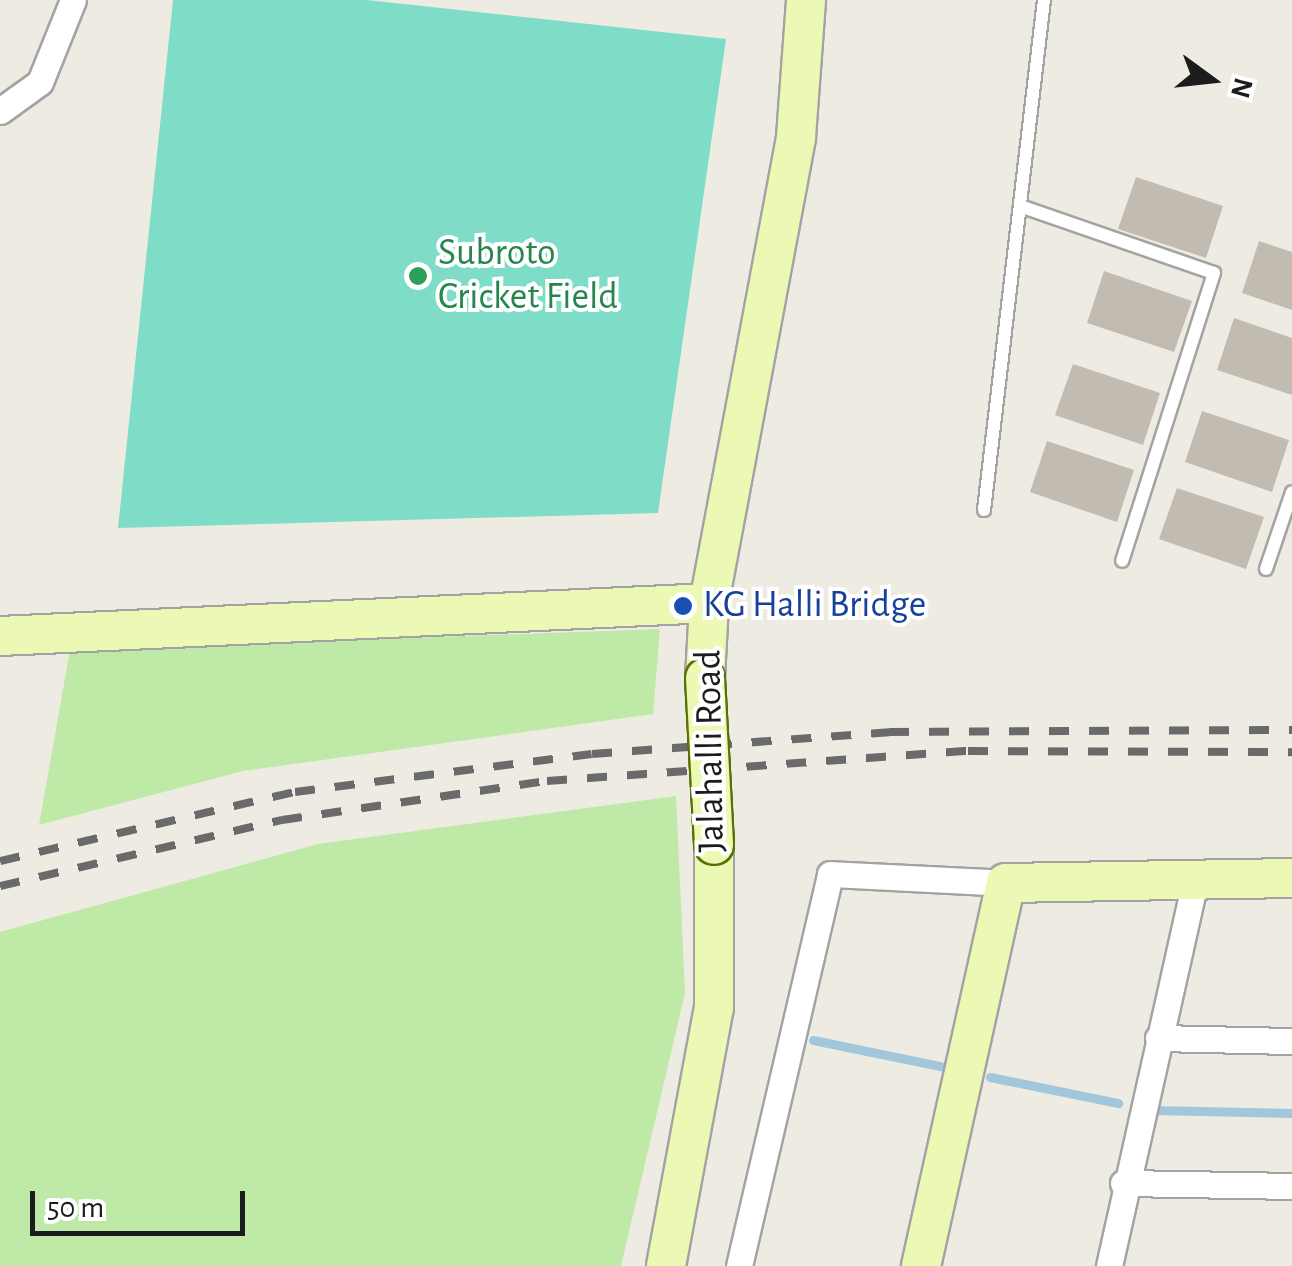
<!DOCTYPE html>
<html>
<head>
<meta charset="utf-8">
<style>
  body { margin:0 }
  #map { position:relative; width:1292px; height:1266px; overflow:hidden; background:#eeece2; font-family:"Alegreya Sans",sans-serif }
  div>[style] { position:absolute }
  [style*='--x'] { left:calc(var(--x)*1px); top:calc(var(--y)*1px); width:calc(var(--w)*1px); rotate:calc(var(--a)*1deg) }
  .grass>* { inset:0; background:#bee9a7 }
  .pitch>* { inset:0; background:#7fddc7 }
  .stream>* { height:9px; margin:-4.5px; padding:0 4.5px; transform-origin:4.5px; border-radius:4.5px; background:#a2c6dc }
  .building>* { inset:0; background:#c2bbb1 }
  .roads { filter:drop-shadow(2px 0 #a3a3a3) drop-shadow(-2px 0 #a3a3a3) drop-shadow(0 2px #a3a3a3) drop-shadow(0 -2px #a3a3a3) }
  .lane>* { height:12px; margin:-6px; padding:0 6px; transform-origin:6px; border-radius:6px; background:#fff }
  .street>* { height:25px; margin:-12.5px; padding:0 12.5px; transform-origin:12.5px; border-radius:12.5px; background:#fff }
  .secondary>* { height:38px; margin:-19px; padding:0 19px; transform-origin:19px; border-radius:19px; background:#ebf9b4 }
  .rail>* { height:8px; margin-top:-4px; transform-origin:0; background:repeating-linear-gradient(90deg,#6a6a6a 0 20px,transparent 0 40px) }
  .bridges { filter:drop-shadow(2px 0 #567205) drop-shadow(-2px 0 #567205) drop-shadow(0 2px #567205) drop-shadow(0 -2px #567205) }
  .secondary-bridge>* { height:38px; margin:-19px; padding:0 19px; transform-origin:19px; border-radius:19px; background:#ebf9b4 }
  .dots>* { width:28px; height:28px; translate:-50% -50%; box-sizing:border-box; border:5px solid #fff; border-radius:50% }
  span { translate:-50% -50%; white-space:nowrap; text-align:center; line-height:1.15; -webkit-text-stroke:8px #fff; paint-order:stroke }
  .leisure-label { font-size:38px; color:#27864d }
  .left { translate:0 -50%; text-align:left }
  .transit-label { font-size:38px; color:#164399 }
  .street-label { font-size:38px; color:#1c1c1c }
  .north { position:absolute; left:1162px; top:30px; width:100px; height:100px; -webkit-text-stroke:8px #fff; paint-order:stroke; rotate:105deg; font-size:28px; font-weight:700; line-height:40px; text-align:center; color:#1c1c1c }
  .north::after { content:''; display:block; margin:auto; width:35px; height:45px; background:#1c1c1c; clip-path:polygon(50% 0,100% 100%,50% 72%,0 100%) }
  .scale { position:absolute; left:30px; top:1191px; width:215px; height:45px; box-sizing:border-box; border:5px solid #1c1c1c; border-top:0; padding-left:12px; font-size:30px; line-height:35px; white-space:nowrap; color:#1c1c1c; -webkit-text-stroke:8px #fff; paint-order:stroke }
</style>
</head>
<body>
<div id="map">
  <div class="grass">
    <i style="clip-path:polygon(660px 629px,653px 714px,243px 771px,39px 825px,70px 650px)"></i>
    <i style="clip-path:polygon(676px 796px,685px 993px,621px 1266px,0 1266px,0 932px,318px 844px)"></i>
  </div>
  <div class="pitch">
    <i style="clip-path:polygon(173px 0,367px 0,726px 39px,658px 513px,118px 528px)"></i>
  </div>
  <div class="stream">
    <i style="--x:813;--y:1040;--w:130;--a:11.6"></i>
    <i style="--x:990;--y:1077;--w:131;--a:11.5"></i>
    <i style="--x:1152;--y:1110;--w:140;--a:1.2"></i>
  </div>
  <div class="building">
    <i style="clip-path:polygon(1136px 177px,1223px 206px,1206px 258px,1118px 229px)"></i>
    <i style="clip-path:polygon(1259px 241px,1292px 252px,1292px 310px,1242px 293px)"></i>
    <i style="clip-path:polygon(1104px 271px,1192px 301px,1174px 352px,1087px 323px)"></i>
    <i style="clip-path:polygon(1234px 318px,1292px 338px,1292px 395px,1217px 370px)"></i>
    <i style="clip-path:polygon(1073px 364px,1160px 393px,1143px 445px,1055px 415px)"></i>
    <i style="clip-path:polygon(1202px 411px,1289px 440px,1272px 492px,1185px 462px)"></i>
    <i style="clip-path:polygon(1047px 441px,1134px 470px,1117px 522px,1030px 492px)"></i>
    <i style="clip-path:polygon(1177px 488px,1264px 517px,1246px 569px,1159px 539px)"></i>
  </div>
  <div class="roads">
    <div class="lane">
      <i style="--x:1020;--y:206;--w:205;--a:19.1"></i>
      <i style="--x:1214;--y:273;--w:302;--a:107.7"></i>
      <i style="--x:984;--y:510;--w:514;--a:-83.29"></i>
      <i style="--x:1266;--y:569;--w:81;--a:-71.3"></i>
    </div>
    <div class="street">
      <i style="--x:0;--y:111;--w:49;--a:-35.9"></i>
      <i style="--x:40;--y:82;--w:88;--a:-68.1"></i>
      <i style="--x:1158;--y:1038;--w:134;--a:1.3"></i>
      <i style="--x:1123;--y:1183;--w:169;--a:1"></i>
      <i style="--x:739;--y:1266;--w:402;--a:-76.9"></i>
      <i style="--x:830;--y:874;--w:176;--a:2.9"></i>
      <i style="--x:1109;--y:1266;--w:395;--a:-77.4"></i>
    </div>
    <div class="secondary">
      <i style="--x:0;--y:636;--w:710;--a:-2.66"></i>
      <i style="--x:705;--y:678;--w:75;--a:-86.9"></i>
      <i style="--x:709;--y:603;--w:474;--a:-79.4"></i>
      <i style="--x:796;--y:137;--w:137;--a:-85.8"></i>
      <i style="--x:666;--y:1266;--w:262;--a:-79.5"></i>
      <i style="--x:714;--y:1008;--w:163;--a:-90"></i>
      <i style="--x:921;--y:1266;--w:392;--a:-77.5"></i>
      <i style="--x:1006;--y:883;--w:286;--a:-1"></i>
    </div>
  </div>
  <div class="rail">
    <i style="--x:0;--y:861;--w:303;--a:-13.2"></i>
    <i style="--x:295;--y:792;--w:299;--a:-7.3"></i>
    <i style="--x:592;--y:754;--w:298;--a:-4.2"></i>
    <i style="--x:889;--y:732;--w:403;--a:-0.3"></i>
    <i style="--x:0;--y:886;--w:290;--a:-13.2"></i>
    <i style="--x:282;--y:820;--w:268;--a:-8.4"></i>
    <i style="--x:547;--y:781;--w:422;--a:-4.1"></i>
    <i style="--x:968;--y:751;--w:324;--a:0.2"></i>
  </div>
  <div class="bridges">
    <div class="secondary-bridge">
      <i style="--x:705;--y:678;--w:167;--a:86.9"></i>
    </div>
  </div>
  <div class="dots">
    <i style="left:418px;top:276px;background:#2e9e5b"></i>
    <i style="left:683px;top:606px;background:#1a4fb4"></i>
  </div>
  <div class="leisure-label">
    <span class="left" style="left:438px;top:276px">Subroto<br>Cricket Field</span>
  </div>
  <div class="transit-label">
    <span class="left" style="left:703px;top:606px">KG Halli Bridge</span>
  </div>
  <div class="street-label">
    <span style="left:711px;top:751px;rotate:-91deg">Jalahalli Road</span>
  </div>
  <div class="north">N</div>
  <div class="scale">50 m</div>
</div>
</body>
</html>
